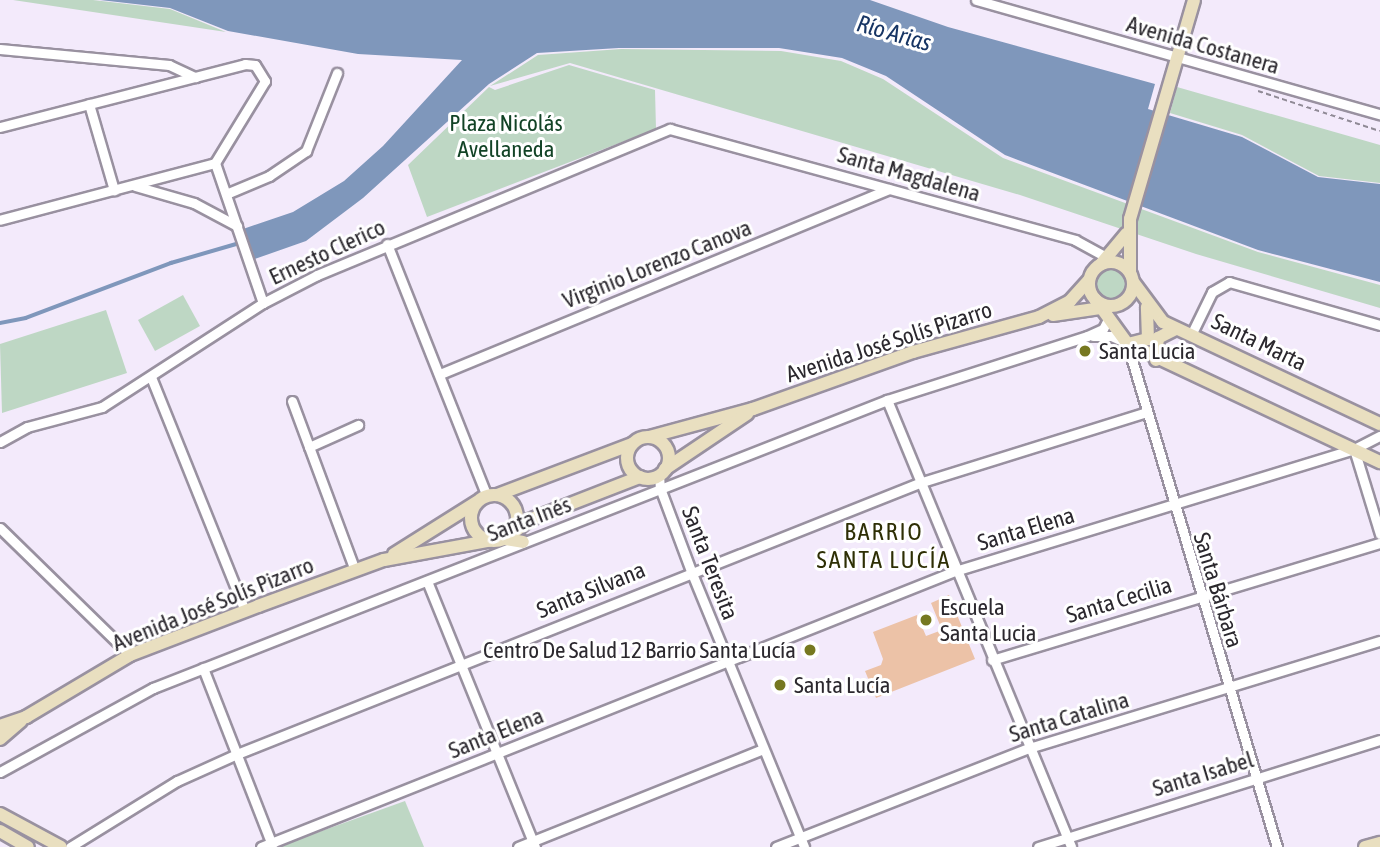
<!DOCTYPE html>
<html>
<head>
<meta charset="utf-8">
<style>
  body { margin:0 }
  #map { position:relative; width:1380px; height:847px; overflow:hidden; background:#f3eafb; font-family:"Asap Condensed",sans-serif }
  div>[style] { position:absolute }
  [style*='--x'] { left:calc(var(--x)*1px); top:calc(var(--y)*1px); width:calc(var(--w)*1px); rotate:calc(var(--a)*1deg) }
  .green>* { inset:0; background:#bed7c4 }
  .round { border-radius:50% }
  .water>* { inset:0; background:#7f97bb }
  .stream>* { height:3.5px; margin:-1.75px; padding:0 1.75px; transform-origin:1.75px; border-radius:1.75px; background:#7f97bb }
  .building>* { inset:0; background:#ecc2a7 }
  .path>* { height:2px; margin-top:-1px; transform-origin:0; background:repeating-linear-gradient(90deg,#908a96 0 5px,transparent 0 8.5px) }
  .roads { filter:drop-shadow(2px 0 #9991a0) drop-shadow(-2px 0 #9991a0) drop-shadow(0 2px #9991a0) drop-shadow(0 -2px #9991a0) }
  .street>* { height:9px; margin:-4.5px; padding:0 4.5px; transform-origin:4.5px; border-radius:4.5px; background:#fff }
  .secondary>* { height:12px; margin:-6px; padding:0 6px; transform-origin:6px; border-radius:6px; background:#e9dfc0 }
  .secondary>.ring { margin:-6px; padding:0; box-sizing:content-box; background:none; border:12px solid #e9dfc0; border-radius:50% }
  .dots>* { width:19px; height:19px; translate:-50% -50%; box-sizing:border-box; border:4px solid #fff; border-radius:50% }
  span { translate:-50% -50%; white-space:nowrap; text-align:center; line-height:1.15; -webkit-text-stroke:6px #fff; paint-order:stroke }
  .street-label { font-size:23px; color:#2b282e }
  .park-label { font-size:23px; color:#124326 }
  .poi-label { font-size:23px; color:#2b282e }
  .left { translate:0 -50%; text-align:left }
  .right { translate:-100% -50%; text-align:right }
  .water-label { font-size:24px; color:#173564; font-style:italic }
  .neighbourhood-label { font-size:24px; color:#2e2f05; letter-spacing:2px }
</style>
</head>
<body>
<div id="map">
  <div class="green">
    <i style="clip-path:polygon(13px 0,93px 0,170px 9px,226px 32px)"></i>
    <i style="clip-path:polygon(621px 49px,781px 51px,841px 61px,883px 79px,1003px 158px,1258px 252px,1380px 285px,1380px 308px,1196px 254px,1020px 195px,570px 63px,490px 86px,538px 55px)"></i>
    <i style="clip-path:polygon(569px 65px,655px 90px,656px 129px,427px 217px,408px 165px,489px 87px,495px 90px)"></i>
    <i style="clip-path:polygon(1177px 87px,1380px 145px,1380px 183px,1319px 176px,1242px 135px,1170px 113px)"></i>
    <i class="round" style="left:1096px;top:267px;width:32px;height:32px"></i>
    <i style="clip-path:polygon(183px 295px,200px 326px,155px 351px,138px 320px)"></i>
    <i style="clip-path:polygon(106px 310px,127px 373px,2px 413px,0 344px)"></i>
    <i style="clip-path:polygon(405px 801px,424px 847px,277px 847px)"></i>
  </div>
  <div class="water">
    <i style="clip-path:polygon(100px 0,870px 0,948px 27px,1155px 84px,1148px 109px,1242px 137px,1318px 177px,1380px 184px,1380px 282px,1258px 250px,1005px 155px,886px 76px,842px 58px,779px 48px,619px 48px,537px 53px,489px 84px,363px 198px,306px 241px,252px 260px,243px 229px,293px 212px,344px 181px,383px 146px,462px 60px,358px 54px,228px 31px,170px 8px)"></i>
  </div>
  <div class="stream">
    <i style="--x:0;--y:323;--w:26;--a:-11"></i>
    <i style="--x:26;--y:318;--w:155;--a:-20.8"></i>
    <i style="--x:171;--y:263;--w:72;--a:-16.2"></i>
  </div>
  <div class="building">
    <i style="clip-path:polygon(949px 595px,975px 659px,876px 698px,865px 671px,881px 665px,883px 659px,873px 632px,917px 615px,926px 636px,942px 630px,931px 603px)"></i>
  </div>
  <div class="path">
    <i style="--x:1258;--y:91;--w:128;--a:18.2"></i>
  </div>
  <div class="roads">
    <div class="street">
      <i style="--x:976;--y:0;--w:420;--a:15.8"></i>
      <i style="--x:0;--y:49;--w:170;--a:5.4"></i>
      <i style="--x:169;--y:65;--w:29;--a:25"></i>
      <i style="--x:89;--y:104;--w:90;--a:73.8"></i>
      <i style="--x:0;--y:127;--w:253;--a:-14.4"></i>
      <i style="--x:245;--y:64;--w:10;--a:6"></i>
      <i style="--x:255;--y:65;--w:19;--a:58"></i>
      <i style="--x:265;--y:81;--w:96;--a:121.4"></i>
      <i style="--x:215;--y:163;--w:222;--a:165.2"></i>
      <i style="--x:215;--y:163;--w:148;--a:71.1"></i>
      <i style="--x:135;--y:186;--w:61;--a:16.1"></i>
      <i style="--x:194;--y:203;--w:49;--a:28.1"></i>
      <i style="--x:226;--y:194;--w:47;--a:-22.7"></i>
      <i style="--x:269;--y:176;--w:45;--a:-34"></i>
      <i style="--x:306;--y:151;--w:84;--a:-68.3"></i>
      <i style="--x:387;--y:244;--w:271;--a:68.4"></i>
      <i style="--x:1192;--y:333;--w:46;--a:-64"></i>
      <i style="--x:1212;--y:292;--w:20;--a:-30"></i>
      <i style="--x:1229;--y:282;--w:157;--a:15.9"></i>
      <i style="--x:1093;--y:336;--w:18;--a:0"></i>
      <i style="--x:1111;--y:336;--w:17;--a:24"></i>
      <i style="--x:1127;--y:343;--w:526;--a:73.43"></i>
      <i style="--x:440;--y:374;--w:485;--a:-22.4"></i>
      <i style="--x:151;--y:377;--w:252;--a:68.1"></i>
      <i style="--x:887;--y:400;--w:483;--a:67.6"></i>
      <i style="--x:292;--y:401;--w:180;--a:69.6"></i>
      <i style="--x:0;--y:442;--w:31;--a:-29"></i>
      <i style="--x:27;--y:427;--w:78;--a:-14.9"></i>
      <i style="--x:102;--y:407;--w:192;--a:-32.9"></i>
      <i style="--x:263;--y:303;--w:61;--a:-27.4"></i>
      <i style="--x:317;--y:275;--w:382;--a:-22.5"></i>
      <i style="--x:670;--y:129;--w:420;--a:15.3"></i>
      <i style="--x:1075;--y:240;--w:48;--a:28.7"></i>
      <i style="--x:309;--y:447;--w:54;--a:-24.2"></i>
      <i style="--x:1354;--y:449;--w:89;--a:73"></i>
      <i style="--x:659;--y:475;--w:13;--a:86"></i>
      <i style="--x:660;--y:488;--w:89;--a:69.5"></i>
      <i style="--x:691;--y:571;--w:298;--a:67.7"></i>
      <i style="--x:0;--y:528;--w:182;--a:44.3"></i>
      <i style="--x:427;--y:581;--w:287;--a:67.9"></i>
      <i style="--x:992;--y:660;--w:405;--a:-16.8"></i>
      <i style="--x:203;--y:668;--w:190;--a:68.7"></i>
      <i style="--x:0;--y:772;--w:175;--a:-28.8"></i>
      <i style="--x:153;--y:688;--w:788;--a:-21.42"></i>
      <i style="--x:887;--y:400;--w:210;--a:-17.7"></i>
      <i style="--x:1087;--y:336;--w:17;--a:-24"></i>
      <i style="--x:1103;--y:329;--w:11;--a:-63"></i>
      <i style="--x:70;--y:847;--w:126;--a:-31.7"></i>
      <i style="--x:177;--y:781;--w:66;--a:-24.2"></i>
      <i style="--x:237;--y:754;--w:734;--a:-21.67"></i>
      <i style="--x:919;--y:483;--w:236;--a:-17.3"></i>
      <i style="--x:261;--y:847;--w:747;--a:-21.69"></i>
      <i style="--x:955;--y:571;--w:417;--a:-17"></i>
      <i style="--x:1354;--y:449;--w:29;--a:-27"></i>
      <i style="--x:518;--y:847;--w:264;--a:-21.8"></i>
      <i style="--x:776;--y:847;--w:272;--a:-21.4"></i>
      <i style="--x:1029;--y:748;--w:367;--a:-17"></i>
      <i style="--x:1038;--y:847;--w:358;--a:-17.4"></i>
    </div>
    <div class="secondary">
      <i class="ring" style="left:1089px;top:262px;width:32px;height:32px"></i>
      <i style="--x:1101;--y:264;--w:40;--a:-50"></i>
      <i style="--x:1130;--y:272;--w:53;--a:-90"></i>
      <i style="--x:1130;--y:219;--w:228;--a:-73.7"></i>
      <i style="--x:1134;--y:283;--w:49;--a:53.4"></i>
      <i style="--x:1163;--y:322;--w:240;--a:25.2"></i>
      <i style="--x:1095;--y:299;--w:54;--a:54"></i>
      <i style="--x:1127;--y:343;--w:280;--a:25.2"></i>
      <i style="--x:1053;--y:315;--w:56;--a:-8.3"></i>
      <i style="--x:1128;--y:344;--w:21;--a:-14"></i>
      <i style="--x:1148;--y:339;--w:32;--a:-92"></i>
      <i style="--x:1156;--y:360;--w:22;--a:-85"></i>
      <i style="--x:1158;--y:338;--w:20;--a:-27"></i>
      <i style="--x:649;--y:437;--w:108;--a:-15.1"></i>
      <i style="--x:753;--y:409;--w:170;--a:-19.6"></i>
      <i style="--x:913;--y:352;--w:131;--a:-15.5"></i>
      <i style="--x:1039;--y:317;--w:35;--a:-27"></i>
      <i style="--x:1070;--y:301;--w:28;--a:-48"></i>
      <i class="ring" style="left:627px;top:437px;width:30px;height:30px"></i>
      <i style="--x:665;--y:469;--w:99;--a:-33.9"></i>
      <i class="ring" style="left:471px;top:495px;width:34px;height:34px"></i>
      <i style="--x:497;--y:495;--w:144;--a:-20.7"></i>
      <i style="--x:514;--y:532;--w:19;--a:-39"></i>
      <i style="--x:529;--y:520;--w:119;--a:-21.2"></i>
      <i style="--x:506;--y:539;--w:17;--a:10"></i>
      <i style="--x:394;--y:554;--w:98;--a:-32.1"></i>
      <i style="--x:0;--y:726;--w:28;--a:-19"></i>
      <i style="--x:26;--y:717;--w:121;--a:-30.8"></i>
      <i style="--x:130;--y:655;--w:137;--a:-20.9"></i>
      <i style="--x:258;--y:606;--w:134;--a:-20.1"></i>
      <i style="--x:384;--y:560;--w:106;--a:-10.4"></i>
      <i style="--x:0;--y:739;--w:28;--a:-41"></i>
      <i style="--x:0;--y:814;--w:69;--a:28.4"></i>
      <i style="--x:0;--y:831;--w:32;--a:30"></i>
      <i style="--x:1365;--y:847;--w:16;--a:-15"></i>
    </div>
  </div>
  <div class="dots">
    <i style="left:1085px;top:351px;background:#767820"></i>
    <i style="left:926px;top:620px;background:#767820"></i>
    <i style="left:810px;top:650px;background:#767820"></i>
    <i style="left:780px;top:685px;background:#767820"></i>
  </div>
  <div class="street-label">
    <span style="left:1203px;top:45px;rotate:16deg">Avenida Costanera</span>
    <span style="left:909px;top:174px;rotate:16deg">Santa Magdalena</span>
    <span style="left:327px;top:252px;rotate:-25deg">Ernesto Clerico</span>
    <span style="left:657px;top:264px;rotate:-22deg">Virginio Lorenzo Canova</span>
    <span style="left:889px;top:342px;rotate:-18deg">Avenida José Solís Pizarro</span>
    <span style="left:1259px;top:342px;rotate:26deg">Santa Marta</span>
    <span style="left:529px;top:519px;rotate:-21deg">Santa Inés</span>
    <span style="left:1026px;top:529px;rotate:-17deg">Santa Elena</span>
    <span style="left:710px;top:563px;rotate:69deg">Santa Teresita</span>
    <span style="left:591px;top:590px;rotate:-22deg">Santa Silvana</span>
    <span style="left:1218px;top:590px;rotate:73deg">Santa Bárbara</span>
    <span style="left:1119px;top:600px;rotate:-17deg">Santa Cecilia</span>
    <span style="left:213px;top:604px;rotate:-22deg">Avenida José Solís Pizarro</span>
    <span style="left:1069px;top:717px;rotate:-17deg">Santa Catalina</span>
    <span style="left:496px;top:733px;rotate:-22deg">Santa Elena</span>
    <span style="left:1203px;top:774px;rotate:-17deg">Santa Isabel</span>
  </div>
  <div class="park-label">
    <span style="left:506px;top:136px">Plaza Nicolás<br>Avellaneda</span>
  </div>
  <div class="poi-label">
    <span class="left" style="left:1099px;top:351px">Santa Lucia</span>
    <span class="left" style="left:940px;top:620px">Escuela<br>Santa Lucia</span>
    <span class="right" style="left:796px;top:650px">Centro De Salud 12 Barrio Santa Lucía</span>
    <span class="left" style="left:794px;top:685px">Santa Lucía</span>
  </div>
  <div class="water-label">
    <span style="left:894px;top:33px;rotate:16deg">Río Arias</span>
  </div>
  <div class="neighbourhood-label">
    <span style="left:884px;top:546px">BARRIO<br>SANTA LUCÍA</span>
  </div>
</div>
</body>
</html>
